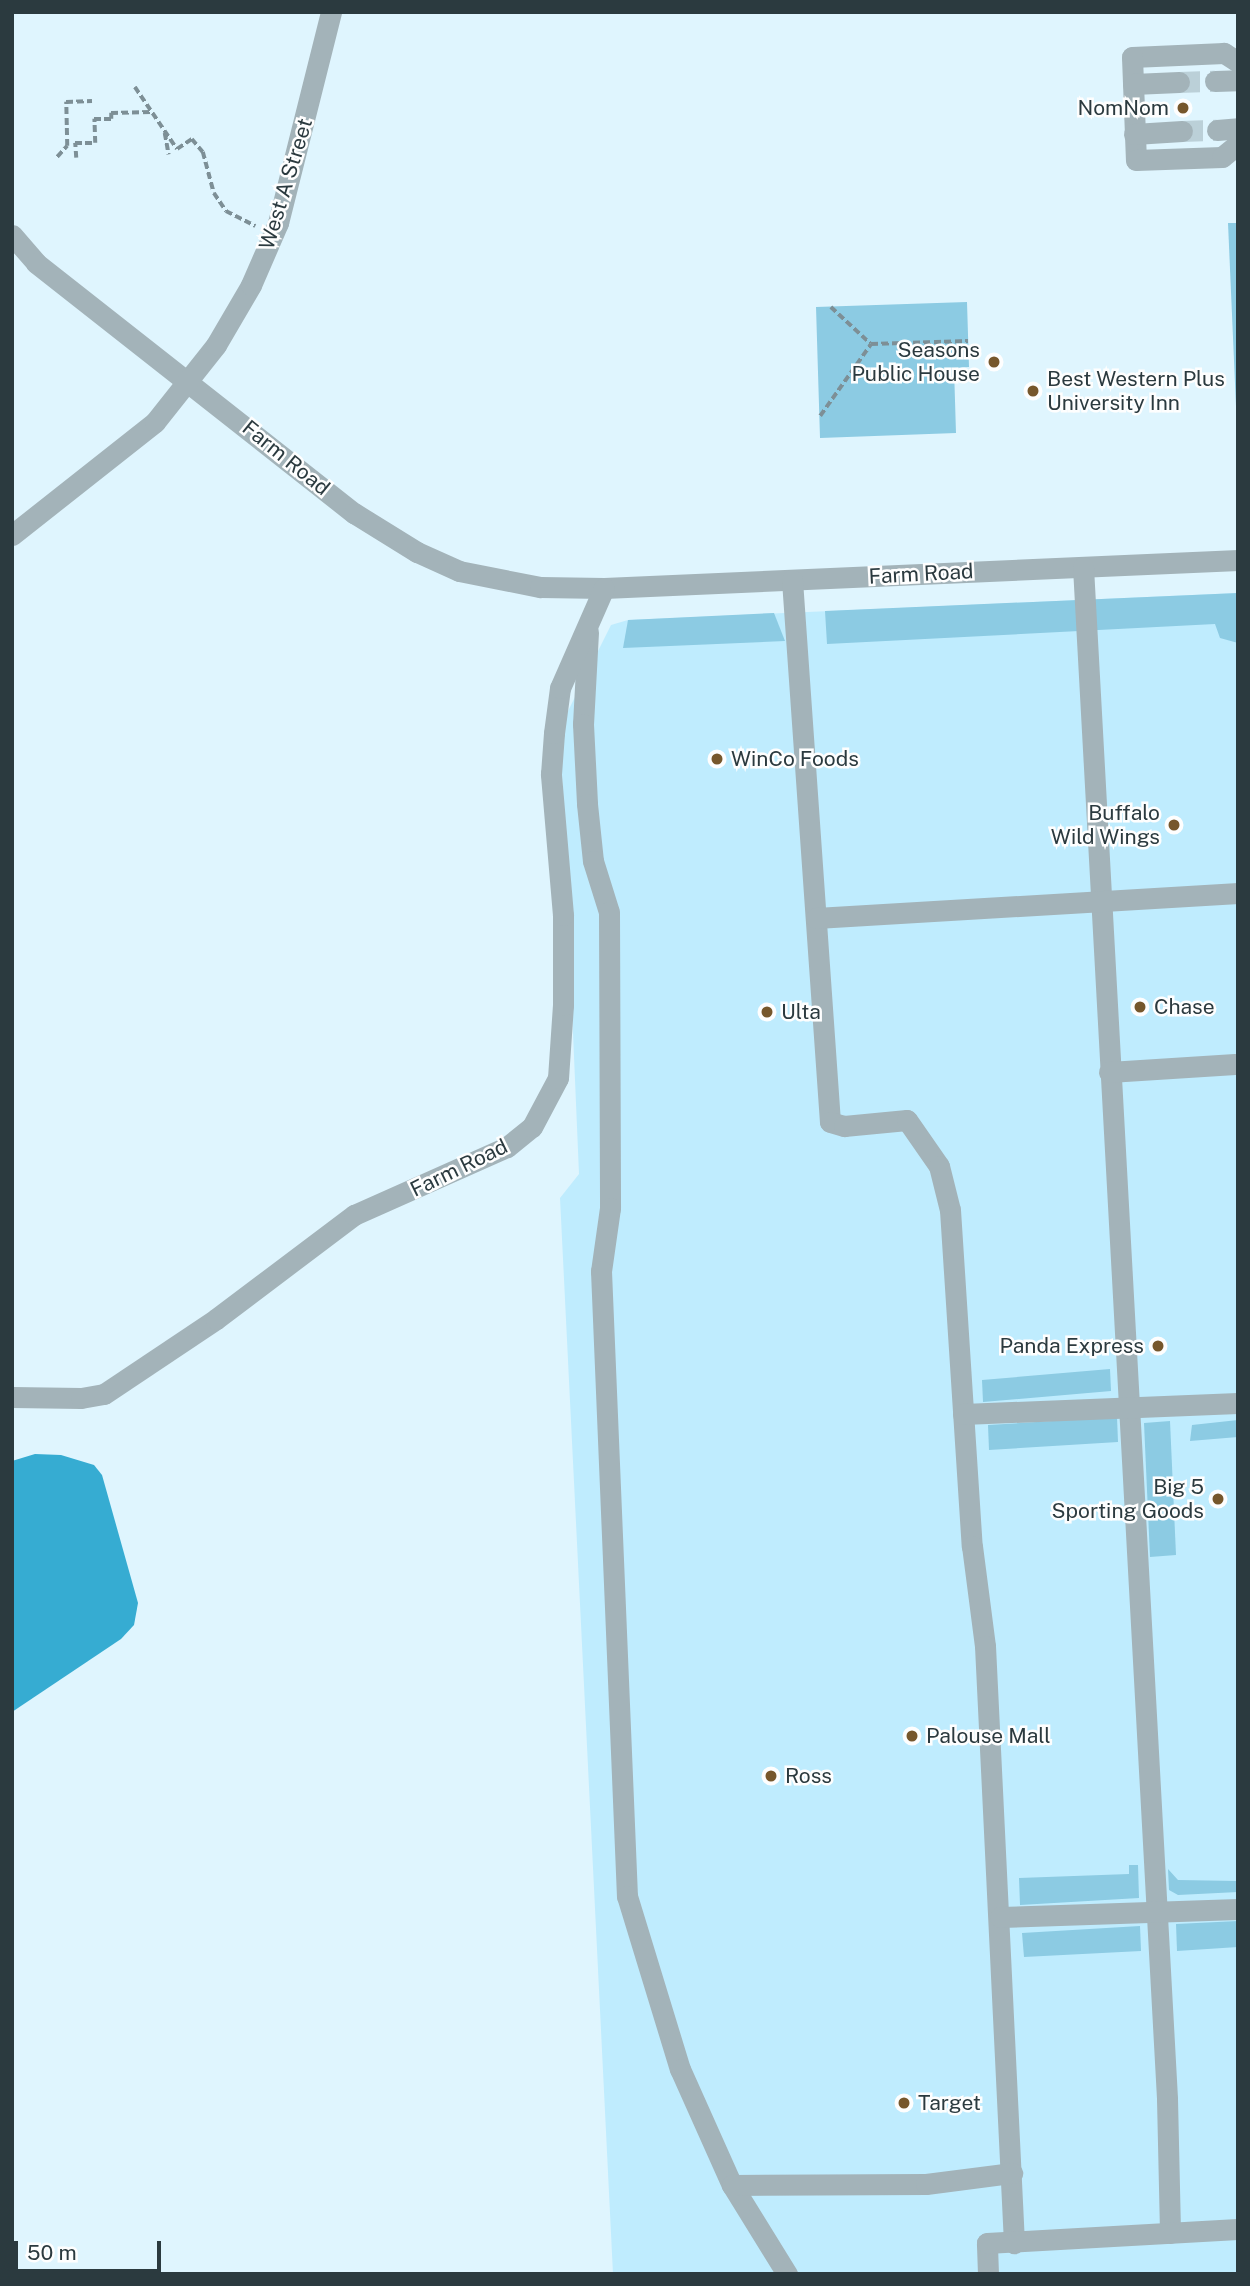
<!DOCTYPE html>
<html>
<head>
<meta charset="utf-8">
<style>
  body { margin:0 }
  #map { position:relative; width:1250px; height:2286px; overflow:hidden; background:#dff5fe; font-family:"Public Sans",sans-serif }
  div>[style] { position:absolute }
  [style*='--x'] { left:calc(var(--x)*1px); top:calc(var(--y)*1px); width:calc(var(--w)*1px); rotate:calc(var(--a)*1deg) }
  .built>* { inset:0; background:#bfecfe }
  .green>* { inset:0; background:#8ccbe3 }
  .water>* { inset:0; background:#36acd2 }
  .minor-tunnel>* { height:21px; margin-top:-10.5px; transform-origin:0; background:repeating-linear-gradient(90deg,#bbd0d8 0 21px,transparent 0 31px) }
  .path>* { height:3.5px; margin-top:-1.75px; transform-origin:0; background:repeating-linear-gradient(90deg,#7d8f96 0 7px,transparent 0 10.5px) }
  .minor>* { height:21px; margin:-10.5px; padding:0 10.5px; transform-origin:10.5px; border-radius:10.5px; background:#a3b3b9 }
  .dots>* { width:19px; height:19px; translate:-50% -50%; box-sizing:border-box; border:4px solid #fefefe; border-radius:50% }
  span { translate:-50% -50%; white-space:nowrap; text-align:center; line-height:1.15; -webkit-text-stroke:5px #fefefe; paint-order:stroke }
  .poi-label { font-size:21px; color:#2b3a3f }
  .right { translate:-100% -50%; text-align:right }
  .left { translate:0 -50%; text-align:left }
  .street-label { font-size:21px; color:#2b3a3f }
  .frame { position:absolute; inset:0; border:14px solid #2b3a3f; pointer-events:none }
  .scale { position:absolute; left:14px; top:2241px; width:147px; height:32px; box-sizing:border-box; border:4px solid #2b3a3f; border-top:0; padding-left:9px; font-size:21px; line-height:24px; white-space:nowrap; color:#2b3a3f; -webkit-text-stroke:5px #fefefe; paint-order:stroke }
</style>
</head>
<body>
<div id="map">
  <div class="built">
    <i style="clip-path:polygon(1238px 593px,1238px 2274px,613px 2274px,560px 1198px,579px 1174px,560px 727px,611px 625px,628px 620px)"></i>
  </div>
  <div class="green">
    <i style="clip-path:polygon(1228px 223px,1238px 223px,1238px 452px)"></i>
    <i style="clip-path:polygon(967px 302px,969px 367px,954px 368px,956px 433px,820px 438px,816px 307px)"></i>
    <i style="clip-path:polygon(1238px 593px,1238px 643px,1220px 638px,1215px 624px,827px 644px,825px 611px)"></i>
    <i style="clip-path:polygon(774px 613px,785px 641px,623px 648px,628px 620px)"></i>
    <i style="clip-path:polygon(1110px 1369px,1111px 1391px,983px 1402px,982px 1380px)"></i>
    <i style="clip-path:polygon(1117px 1417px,1118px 1442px,989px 1450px,988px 1425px)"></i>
    <i style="clip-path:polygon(1238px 1420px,1238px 1437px,1190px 1441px,1192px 1425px)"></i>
    <i style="clip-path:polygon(1170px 1421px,1176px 1555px,1150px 1557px,1144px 1423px)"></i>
    <i style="clip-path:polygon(1129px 1865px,1138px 1865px,1139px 1898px,1020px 1905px,1019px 1878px,1129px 1874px)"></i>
    <i style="clip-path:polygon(1168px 1869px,1178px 1880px,1238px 1881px,1238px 1892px,1178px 1895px,1169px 1890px)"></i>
    <i style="clip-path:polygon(1238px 1921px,1238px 1947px,1177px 1951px,1176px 1924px)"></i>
    <i style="clip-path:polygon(1140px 1926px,1141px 1951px,1024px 1957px,1022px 1933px)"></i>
  </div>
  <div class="water">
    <i style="clip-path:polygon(35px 1454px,61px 1455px,94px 1465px,102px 1475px,138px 1603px,134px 1625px,121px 1639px,12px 1712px,12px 1461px)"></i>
  </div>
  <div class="minor-tunnel">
    <i style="--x:1179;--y:82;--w:36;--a:-2"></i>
    <i style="--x:1182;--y:131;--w:35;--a:-2"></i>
  </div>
  <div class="path">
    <i style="--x:135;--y:87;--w:75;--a:55.9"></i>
    <i style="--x:177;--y:149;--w:18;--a:-34"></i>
    <i style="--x:192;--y:139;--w:17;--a:50"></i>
    <i style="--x:203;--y:152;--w:42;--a:75"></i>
    <i style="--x:214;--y:193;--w:22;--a:56"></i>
    <i style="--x:226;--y:211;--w:33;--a:27"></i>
    <i style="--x:165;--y:133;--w:22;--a:80"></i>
    <i style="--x:57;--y:157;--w:15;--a:-48"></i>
    <i style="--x:67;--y:146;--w:44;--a:-91.3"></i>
    <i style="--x:66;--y:102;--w:26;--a:-2"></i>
    <i style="--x:76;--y:158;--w:15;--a:-94"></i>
    <i style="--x:75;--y:143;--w:20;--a:0"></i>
    <i style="--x:95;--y:143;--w:24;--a:-92"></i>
    <i style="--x:94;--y:119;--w:17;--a:0"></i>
    <i style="--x:111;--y:119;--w:6;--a:-90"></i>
    <i style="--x:111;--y:113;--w:40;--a:-1.4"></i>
    <i style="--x:831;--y:307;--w:54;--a:42.8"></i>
    <i style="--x:820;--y:416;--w:88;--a:-54.7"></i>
    <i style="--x:871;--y:344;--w:97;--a:-1.8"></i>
  </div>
  <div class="minor">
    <i style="--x:1238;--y:62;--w:17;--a:-147"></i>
    <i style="--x:1224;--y:53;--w:92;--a:177.5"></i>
    <i style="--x:1132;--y:57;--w:103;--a:87.8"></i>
    <i style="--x:1136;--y:160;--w:86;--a:-2"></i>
    <i style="--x:1222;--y:157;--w:21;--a:-39"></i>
    <i style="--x:1215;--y:81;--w:23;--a:-2"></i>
    <i style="--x:1133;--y:84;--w:46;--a:-2.5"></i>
    <i style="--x:1217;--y:130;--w:21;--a:-5"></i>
    <i style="--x:1134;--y:134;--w:48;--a:-3.6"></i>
    <i style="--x:12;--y:235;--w:37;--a:49"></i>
    <i style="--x:36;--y:263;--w:405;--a:38.2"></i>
    <i style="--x:354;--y:513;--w:74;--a:31.8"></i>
    <i style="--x:417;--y:552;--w:46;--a:24.3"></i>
    <i style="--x:459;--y:571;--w:83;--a:11.2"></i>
    <i style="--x:540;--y:587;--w:64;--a:0.9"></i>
    <i style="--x:604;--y:588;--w:635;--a:-2.53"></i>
    <i style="--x:12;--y:535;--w:182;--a:-38.3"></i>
    <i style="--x:155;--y:422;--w:98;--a:-51.6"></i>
    <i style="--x:216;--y:345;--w:69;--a:-59.7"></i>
    <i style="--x:251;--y:285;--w:68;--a:-66.5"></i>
    <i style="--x:278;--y:223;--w:218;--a:-75.9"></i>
    <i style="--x:1083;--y:567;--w:1534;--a:86.86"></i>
    <i style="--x:1167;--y:2099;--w:134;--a:88.7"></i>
    <i style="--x:792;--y:580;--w:543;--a:85.99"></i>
    <i style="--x:830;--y:1122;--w:15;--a:16"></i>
    <i style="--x:844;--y:1126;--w:63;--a:-5.4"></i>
    <i style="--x:907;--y:1120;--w:56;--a:55.2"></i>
    <i style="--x:939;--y:1166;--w:45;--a:76"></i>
    <i style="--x:950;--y:1210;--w:337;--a:86.3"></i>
    <i style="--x:972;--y:1546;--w:101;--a:82.6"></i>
    <i style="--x:985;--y:1646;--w:598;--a:87.22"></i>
    <i style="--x:588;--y:632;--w:92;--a:93.1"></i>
    <i style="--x:583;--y:724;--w:80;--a:87.1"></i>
    <i style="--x:587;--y:804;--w:57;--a:84"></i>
    <i style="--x:593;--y:861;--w:53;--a:72.6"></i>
    <i style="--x:609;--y:912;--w:296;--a:89.8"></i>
    <i style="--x:610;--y:1208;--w:64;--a:98.1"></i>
    <i style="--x:601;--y:1271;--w:626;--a:87.62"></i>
    <i style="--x:627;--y:1896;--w:181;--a:73"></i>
    <i style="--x:680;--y:2069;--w:127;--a:65.9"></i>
    <i style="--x:732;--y:2185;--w:105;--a:58.3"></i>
    <i style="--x:816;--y:918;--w:423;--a:-3.4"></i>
    <i style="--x:1109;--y:1072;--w:126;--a:-3.6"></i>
    <i style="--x:12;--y:1397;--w:69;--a:0.8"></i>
    <i style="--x:81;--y:1398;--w:23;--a:-10"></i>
    <i style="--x:104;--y:1394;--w:135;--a:-33.8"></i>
    <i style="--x:216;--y:1319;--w:173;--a:-37"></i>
    <i style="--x:354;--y:1215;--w:167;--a:-24"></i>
    <i style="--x:507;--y:1147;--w:32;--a:-39"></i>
    <i style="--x:532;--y:1127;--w:55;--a:-62"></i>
    <i style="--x:558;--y:1078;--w:73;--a:-86.1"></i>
    <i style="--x:563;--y:1005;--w:90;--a:-90"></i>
    <i style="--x:563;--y:915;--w:142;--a:-94.9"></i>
    <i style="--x:551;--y:774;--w:41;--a:-85.8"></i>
    <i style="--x:554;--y:733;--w:45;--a:-82.4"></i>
    <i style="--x:560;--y:688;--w:109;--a:-66.3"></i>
    <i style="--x:963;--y:1414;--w:275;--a:-2.3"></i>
    <i style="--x:1000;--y:1917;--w:238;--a:-1.9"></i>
    <i style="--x:732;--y:2185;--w:194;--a:-0.3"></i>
    <i style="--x:926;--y:2184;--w:87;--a:-7.3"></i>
    <i style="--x:988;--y:2274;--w:31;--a:-92"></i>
    <i style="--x:987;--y:2243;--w:251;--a:-3.2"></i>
  </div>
  <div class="dots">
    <i style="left:1183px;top:108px;background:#76572c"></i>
    <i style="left:994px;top:362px;background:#76572c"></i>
    <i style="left:1033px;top:391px;background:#76572c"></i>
    <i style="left:717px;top:759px;background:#76572c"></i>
    <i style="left:1174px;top:825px;background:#76572c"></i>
    <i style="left:1140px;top:1007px;background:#76572c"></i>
    <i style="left:767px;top:1012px;background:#76572c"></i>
    <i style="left:1158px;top:1346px;background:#76572c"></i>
    <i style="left:1218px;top:1499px;background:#76572c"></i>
    <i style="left:912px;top:1736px;background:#76572c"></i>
    <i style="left:771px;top:1776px;background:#76572c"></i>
    <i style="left:904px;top:2103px;background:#76572c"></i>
  </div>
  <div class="poi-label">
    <span class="right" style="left:1169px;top:108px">NomNom</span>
    <span class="right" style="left:980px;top:362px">Seasons<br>Public House</span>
    <span class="left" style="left:1047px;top:391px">Best Western Plus<br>University Inn</span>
    <span class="left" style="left:731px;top:759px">WinCo Foods</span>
    <span class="right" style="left:1160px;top:825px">Buffalo<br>Wild Wings</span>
    <span class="left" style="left:1154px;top:1007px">Chase</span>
    <span class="left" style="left:781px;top:1012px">Ulta</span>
    <span class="right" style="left:1144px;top:1346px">Panda Express</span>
    <span class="right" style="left:1204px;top:1499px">Big 5<br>Sporting Goods</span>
    <span class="left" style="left:926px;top:1736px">Palouse Mall</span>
    <span class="left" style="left:785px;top:1776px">Ross</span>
    <span class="left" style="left:918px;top:2103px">Target</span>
  </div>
  <div class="street-label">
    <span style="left:286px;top:184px;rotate:-73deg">West A Street</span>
    <span style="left:286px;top:458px;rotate:39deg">Farm Road</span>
    <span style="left:921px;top:574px;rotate:-3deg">Farm Road</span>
    <span style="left:459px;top:1168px;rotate:-26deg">Farm Road</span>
  </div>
  <div class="frame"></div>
  <div class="scale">50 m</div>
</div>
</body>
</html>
